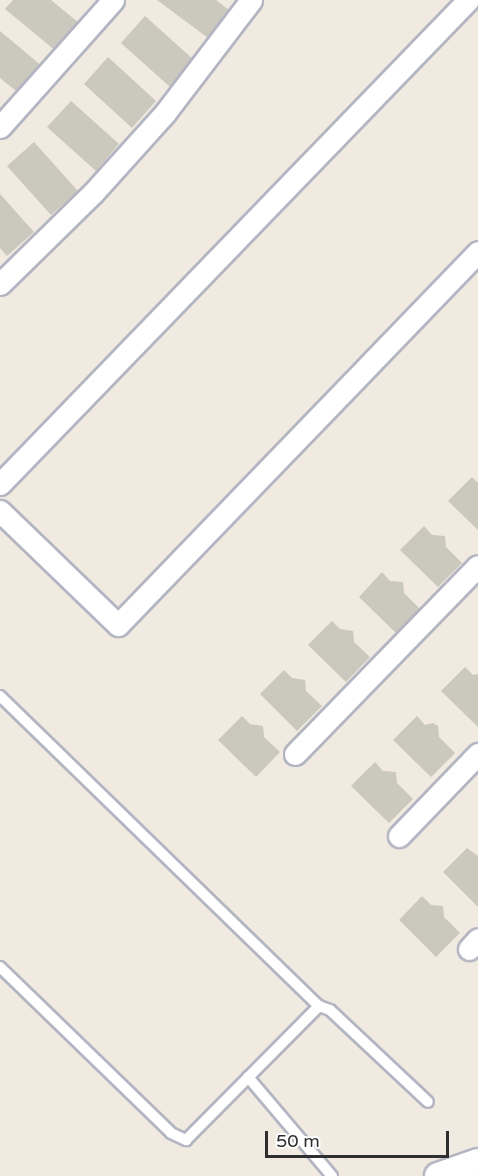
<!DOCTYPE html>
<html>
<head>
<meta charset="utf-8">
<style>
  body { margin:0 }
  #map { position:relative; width:478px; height:1176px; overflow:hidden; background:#f0eae0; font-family:"Varela Round",sans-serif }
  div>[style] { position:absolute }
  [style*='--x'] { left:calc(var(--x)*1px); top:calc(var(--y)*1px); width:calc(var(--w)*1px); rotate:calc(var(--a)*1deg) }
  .building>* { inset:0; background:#cbc8be }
  .roads { filter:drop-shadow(2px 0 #b4b5c2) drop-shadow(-2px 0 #b4b5c2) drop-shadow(0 2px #b4b5c2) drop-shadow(0 -2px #b4b5c2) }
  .service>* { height:10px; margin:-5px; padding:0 5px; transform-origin:5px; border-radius:5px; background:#fff }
  .minor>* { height:21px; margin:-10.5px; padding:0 10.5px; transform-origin:10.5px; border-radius:10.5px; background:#fff }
  .tertiary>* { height:26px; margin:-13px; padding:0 13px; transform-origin:13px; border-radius:13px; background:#fff }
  span { translate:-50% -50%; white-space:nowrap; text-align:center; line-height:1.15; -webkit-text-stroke:4.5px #fff; paint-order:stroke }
  .scale { position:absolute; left:265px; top:1131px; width:184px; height:27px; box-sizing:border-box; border:3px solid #2e2e2e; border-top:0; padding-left:8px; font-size:18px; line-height:21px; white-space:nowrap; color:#2e2e2e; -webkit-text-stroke:4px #fff; paint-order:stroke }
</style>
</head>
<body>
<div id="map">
  <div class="building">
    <i style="clip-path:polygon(13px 0,51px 0,79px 23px,56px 51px,5px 9px)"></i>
    <i style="clip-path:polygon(157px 0,216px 0,229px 10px,208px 38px)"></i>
    <i style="clip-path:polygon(145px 16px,194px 60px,170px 87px,121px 43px)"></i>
    <i style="clip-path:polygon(0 31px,43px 67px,21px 95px,0 78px)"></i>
    <i style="clip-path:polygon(108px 57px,156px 101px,132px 128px,84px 84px)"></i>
    <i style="clip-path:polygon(71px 101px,119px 144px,96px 171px,47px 127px)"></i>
    <i style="clip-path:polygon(34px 142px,78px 191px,51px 215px,7px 166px)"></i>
    <i style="clip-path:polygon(0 194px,34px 232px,7px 256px,0 248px)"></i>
    <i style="clip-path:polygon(472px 477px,478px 483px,478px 530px,448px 501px)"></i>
    <i style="clip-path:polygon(424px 526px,432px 535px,445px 536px,446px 547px,462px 563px,438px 587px,400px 550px)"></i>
    <i style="clip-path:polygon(382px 572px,390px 581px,403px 582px,404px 593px,420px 609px,396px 633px,359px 597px)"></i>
    <i style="clip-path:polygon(332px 621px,340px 629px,353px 631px,354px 642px,370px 657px,346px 682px,308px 645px)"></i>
    <i style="clip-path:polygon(465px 667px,473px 675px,478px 674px,478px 727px,441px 691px)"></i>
    <i style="clip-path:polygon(284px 670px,292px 678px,305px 680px,306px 691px,322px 706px,297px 731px,260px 694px)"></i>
    <i style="clip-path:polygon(242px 716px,250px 724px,263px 726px,264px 737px,280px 752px,256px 777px,218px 740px)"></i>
    <i style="clip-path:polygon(417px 716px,425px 725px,433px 723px,438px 726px,439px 737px,455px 753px,431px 777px,393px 740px)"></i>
    <i style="clip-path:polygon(375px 762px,383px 771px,396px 772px,397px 783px,413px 799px,389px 823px,351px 786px)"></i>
    <i style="clip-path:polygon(467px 848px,478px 856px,478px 907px,443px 872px)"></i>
    <i style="clip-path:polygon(422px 896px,431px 905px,443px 906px,444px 917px,460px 933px,436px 957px,399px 920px)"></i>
  </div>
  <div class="roads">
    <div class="service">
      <i style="--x:0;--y:696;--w:445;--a:44.2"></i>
      <i style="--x:319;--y:1006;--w:12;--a:20"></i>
      <i style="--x:330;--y:1010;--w:134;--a:43.2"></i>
      <i style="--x:0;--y:967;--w:238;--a:44.1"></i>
      <i style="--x:171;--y:1133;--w:17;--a:25"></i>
      <i style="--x:186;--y:1140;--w:189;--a:-45.2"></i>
      <i style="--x:248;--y:1077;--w:130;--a:49.7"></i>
    </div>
    <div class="minor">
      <i style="--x:0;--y:127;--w:170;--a:-48.3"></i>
      <i style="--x:0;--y:284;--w:130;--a:-44.4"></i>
      <i style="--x:93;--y:193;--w:108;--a:-48"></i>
      <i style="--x:165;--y:113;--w:142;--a:-52.7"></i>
      <i style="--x:0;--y:484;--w:673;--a:-45.96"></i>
      <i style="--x:0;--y:511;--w:164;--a:44"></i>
      <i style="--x:118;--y:625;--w:518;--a:-46.02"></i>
      <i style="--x:295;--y:754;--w:262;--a:-45.8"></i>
      <i style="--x:399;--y:836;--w:114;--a:-46.1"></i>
      <i style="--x:469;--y:949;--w:13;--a:-48"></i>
    </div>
    <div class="tertiary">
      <i style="--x:438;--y:1176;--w:42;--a:-19.3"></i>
    </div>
  </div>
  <div class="scale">50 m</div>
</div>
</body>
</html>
